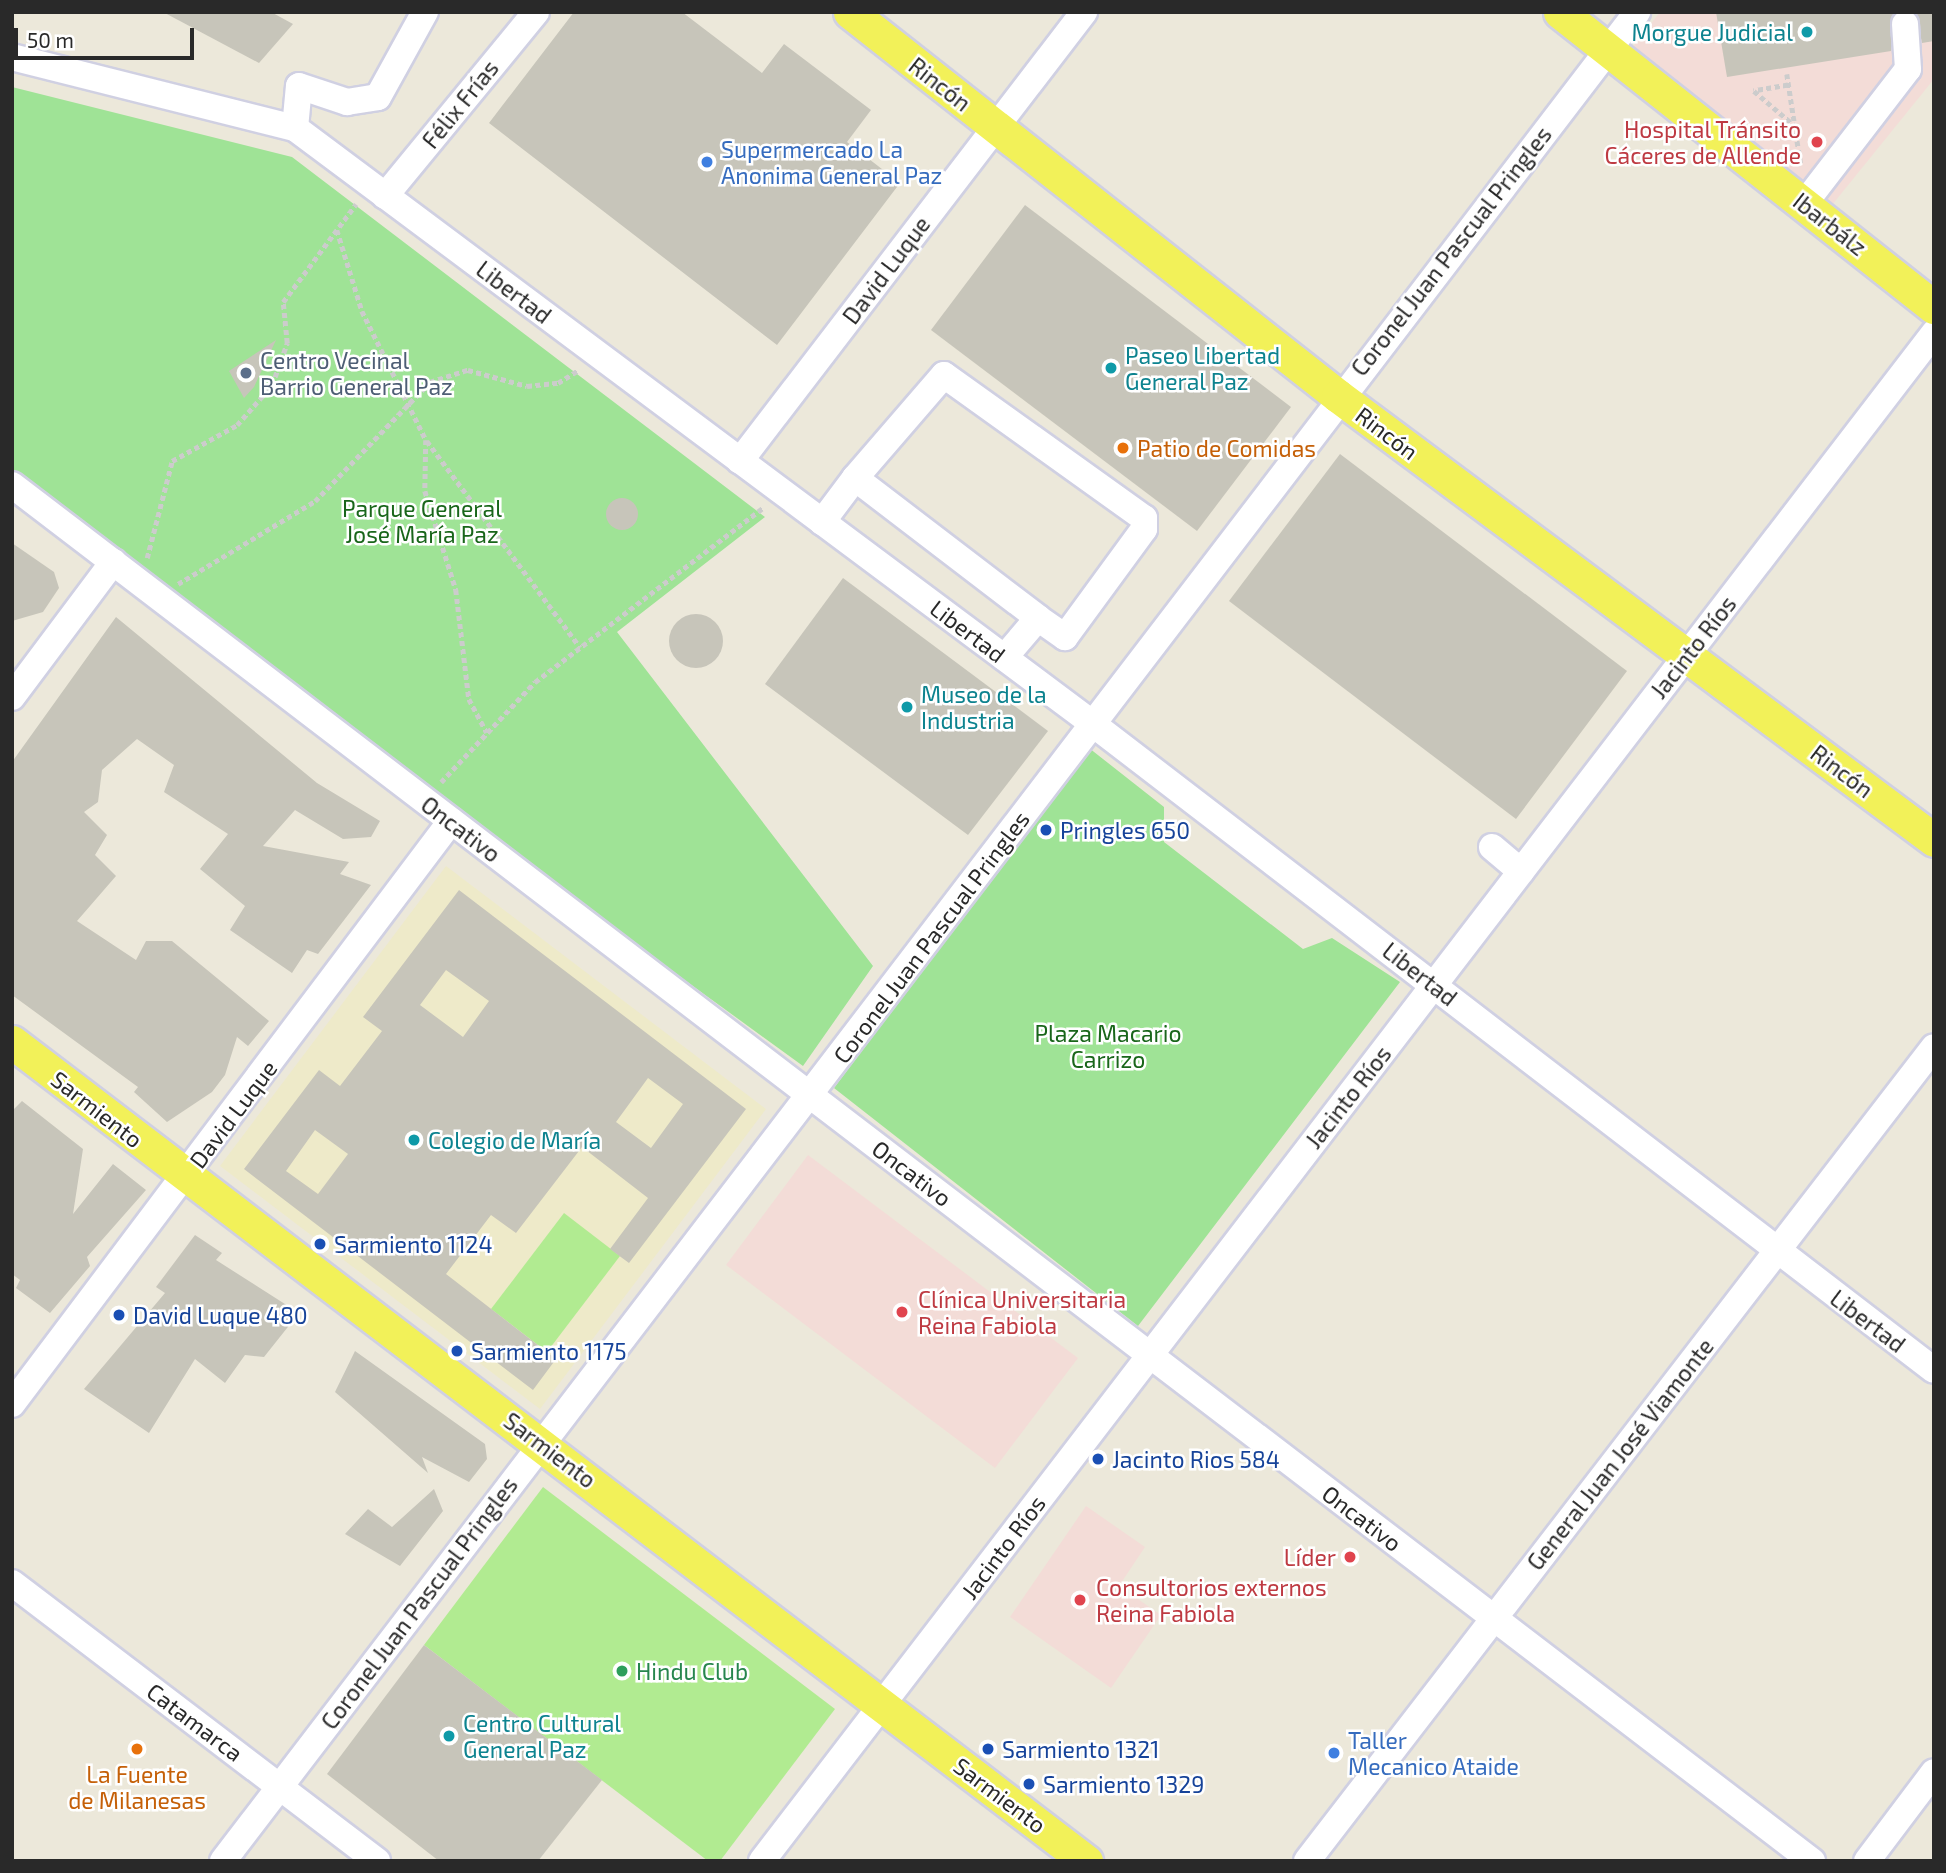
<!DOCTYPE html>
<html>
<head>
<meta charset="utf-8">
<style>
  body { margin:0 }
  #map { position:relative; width:1946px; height:1873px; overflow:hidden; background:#ece8da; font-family:"Exo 2",sans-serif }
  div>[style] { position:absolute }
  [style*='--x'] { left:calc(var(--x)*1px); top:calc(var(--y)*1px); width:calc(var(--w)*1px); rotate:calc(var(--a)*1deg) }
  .education>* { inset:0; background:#eeeac9 }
  .medical>* { inset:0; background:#f3dcd7 }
  .green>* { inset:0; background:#9fe396 }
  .pitch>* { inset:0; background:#b1eb91 }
  .building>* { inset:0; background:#c7c5ba }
  .round { border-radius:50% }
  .path>* { height:4.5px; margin-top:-2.25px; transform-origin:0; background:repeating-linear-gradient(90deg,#ccc 0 5px,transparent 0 8.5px) }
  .roads { filter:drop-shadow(2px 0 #d0d0e2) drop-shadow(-2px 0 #d0d0e2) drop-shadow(0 2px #d0d0e2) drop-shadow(0 -2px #d0d0e2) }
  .minor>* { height:26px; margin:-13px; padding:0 13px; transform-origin:13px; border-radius:13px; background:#fff }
  .major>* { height:33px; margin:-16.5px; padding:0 16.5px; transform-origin:16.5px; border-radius:16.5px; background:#f2f159 }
  .dots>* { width:19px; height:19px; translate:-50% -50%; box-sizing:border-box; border:4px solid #fff; border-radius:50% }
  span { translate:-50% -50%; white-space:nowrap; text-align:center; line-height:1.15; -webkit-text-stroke:5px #fff; paint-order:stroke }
  .culture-label { font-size:23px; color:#0d838f }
  .right { translate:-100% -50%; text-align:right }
  .left { translate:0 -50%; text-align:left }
  .street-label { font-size:23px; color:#292929 }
  .health-label { font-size:23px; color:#be3a42 }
  .shop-label { font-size:23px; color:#366cbe }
  .service-label { font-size:23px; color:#4e5e75 }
  .food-label { font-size:23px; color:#c56008 }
  .park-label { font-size:23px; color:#19661a }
  .transit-label { font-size:23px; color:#164399 }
  .leisure-label { font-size:23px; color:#27864d }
  .frame { position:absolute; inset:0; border:14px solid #292929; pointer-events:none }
  .scale { position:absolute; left:14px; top:28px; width:180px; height:32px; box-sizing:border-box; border:4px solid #292929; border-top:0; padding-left:9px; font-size:21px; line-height:24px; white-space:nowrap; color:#292929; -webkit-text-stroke:5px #fff; paint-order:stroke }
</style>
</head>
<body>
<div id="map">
  <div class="education">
    <i style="clip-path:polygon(446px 866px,766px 1109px,540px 1409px,220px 1166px)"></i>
  </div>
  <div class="medical">
    <i style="clip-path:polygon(1660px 12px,1934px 12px,1934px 79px,1832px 205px,1632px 48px)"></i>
    <i style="clip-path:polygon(808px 1155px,1078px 1358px,995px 1468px,726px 1265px)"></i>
    <i style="clip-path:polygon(1086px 1506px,1145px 1547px,1119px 1586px,1161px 1615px,1111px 1688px,1010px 1617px)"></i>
  </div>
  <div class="green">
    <i style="clip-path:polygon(12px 87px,292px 157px,765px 517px,617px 632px,873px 966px,803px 1066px,471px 825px,12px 472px)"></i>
    <i style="clip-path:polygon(1089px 748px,1164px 807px,1164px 842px,1303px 949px,1332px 938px,1400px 982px,1138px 1326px,834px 1088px)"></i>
  </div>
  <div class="pitch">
    <i style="clip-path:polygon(564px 1213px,620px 1256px,547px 1352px,491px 1309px)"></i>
    <i style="clip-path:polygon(543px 1487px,835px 1709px,720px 1861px,708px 1861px,424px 1645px)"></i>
  </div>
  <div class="building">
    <i style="clip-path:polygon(163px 12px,271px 12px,293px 24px,259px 63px)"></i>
    <i style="clip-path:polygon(574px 12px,682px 12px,762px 73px,784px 44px,871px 110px,847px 142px,900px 183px,777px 345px,489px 123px)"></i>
    <i style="clip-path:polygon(1716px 12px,1895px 12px,1891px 51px,1727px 77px)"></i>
    <i style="clip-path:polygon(1915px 12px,1934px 12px,1934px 41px,1922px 43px)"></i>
    <i style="clip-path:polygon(1025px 205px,1291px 407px,1197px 531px,931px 330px)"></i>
    <i style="clip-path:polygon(276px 340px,254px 387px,244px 398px,229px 371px)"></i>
    <i style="clip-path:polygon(1340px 454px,1627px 671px,1516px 819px,1229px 601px)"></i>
    <i class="round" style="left:606px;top:498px;width:32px;height:32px"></i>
    <i style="clip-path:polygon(12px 543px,54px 572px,59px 588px,43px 612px,12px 621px)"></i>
    <i style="clip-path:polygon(843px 578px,1048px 731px,968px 835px,765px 684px)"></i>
    <i class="round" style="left:669px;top:614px;width:54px;height:54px"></i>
    <i style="clip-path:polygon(116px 617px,317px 783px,380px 821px,371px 837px,343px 839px,295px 810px,263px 846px,349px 862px,340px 874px,371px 885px,318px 954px,307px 950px,292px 973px,230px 930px,245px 906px,200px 869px,228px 834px,164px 792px,174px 765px,137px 739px,102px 770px,98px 802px,84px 812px,107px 835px,95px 855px,116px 876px,77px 921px,136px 960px,146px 941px,172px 941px,269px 1021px,248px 1046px,237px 1037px,225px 1075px,212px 1092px,167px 1122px,134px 1092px,138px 1087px,12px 995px,12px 762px)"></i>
    <i style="clip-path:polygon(evenodd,459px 890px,746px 1109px,629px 1263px,610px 1249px,648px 1198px,582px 1147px,516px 1233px,491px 1215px,446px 1274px,556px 1359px,533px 1390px,244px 1169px,319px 1070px,340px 1086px,382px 1031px,363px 1017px,459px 890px,446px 970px,489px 1001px,463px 1037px,420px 1005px,446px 970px,459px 890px,648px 1078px,683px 1104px,651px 1148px,616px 1122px,648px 1078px,459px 890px,315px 1130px,348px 1154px,318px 1194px,286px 1171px,315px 1130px)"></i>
    <i style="clip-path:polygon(22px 1101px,83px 1149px,73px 1214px,113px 1164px,146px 1190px,87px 1257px,90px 1266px,50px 1313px,16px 1288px,20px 1280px,12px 1274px,12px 1111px)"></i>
    <i style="clip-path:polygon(195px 1235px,222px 1253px,216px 1260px,299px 1313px,264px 1357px,245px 1355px,225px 1383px,195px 1359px,149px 1433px,84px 1389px,165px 1293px,156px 1287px)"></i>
    <i style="clip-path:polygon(355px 1351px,485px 1444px,487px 1459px,469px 1482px,422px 1457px,428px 1473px,335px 1392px)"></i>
    <i style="clip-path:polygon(434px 1489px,443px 1511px,400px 1566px,345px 1534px,368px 1509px,392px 1527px)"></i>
    <i style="clip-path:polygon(424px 1645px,602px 1780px,538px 1861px,439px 1861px,327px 1774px)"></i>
  </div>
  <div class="path">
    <i style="--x:1787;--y:74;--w:92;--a:81.3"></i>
    <i style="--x:1788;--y:85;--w:35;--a:170"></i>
    <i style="--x:1754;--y:91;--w:52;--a:40.4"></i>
    <i style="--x:337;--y:230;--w:85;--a:72.8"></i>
    <i style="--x:362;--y:311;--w:144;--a:63.6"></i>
    <i style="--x:426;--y:440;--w:51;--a:91.1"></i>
    <i style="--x:425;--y:491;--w:104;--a:72.6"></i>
    <i style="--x:456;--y:590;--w:110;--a:83.2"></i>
    <i style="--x:469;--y:699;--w:38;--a:62"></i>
    <i style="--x:427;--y:441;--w:257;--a:53.4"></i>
    <i style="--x:147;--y:558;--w:100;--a:-75.5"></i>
    <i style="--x:172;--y:461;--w:74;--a:-29"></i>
    <i style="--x:237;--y:425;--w:53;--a:-48.8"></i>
    <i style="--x:272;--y:385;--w:45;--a:-70.3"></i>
    <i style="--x:287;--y:343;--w:41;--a:-95.6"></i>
    <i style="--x:283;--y:302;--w:122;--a:-53.3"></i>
    <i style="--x:178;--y:584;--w:160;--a:-31.2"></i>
    <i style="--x:315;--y:501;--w:165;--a:-46"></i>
    <i style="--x:430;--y:382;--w:40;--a:-18"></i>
    <i style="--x:468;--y:370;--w:61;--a:15.2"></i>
    <i style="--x:527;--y:386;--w:31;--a:-6"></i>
    <i style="--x:558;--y:383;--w:25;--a:-32"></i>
    <i style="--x:441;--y:782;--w:137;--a:-46.8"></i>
    <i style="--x:535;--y:682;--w:288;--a:-37.4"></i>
  </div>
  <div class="roads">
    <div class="minor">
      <i style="--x:12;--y:57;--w:292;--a:14.1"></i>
      <i style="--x:295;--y:128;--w:991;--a:36.75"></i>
      <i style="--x:1089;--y:721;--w:1065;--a:37.53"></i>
      <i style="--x:295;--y:128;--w:42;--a:-84.6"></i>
      <i style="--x:299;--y:86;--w:51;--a:18.4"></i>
      <i style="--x:347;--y:102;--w:31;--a:-9"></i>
      <i style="--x:378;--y:97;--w:97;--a:-61.1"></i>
      <i style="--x:385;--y:196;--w:238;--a:-50.6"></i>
      <i style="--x:1804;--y:204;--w:170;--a:-52.4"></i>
      <i style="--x:1908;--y:69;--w:45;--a:-93.8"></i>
      <i style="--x:740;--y:461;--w:566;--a:-52.54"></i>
      <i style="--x:855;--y:478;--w:136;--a:-49.2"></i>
      <i style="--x:944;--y:375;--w:246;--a:35.6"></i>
      <i style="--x:1144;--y:518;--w:11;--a:90"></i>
      <i style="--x:1144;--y:529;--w:134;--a:126.2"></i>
      <i style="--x:1065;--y:637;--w:33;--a:-145"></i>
      <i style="--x:12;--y:485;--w:2266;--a:37.4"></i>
      <i style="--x:822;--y:522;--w:55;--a:-53.1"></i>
      <i style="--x:855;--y:478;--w:230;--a:37.4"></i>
      <i style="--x:1038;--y:618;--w:52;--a:130.4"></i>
      <i style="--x:12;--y:697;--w:169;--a:-53.2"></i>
      <i style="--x:1492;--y:847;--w:38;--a:40"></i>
      <i style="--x:12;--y:1404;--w:730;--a:-53.02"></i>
      <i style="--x:12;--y:1583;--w:459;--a:37.3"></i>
      <i style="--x:223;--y:1861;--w:2328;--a:-52.59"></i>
      <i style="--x:762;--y:1861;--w:1926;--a:-52.51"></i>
      <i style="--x:1307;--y:1861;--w:1027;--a:-52.39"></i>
      <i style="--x:1867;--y:1861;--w:111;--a:-53"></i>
    </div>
    <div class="major">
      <i style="--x:850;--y:12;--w:621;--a:38.2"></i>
      <i style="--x:1338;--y:396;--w:743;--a:36.68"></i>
      <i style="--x:1560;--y:12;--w:476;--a:38.3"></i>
      <i style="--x:12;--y:1042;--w:1351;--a:37.33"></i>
    </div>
  </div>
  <div class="dots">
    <i style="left:1807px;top:32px;background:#0f9aa8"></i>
    <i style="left:1817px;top:142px;background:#e0444e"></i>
    <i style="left:707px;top:162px;background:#3f7fe0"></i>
    <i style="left:1111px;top:368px;background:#0f9aa8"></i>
    <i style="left:246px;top:373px;background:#5c6f8a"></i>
    <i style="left:1123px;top:448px;background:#e8710a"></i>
    <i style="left:907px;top:707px;background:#0f9aa8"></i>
    <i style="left:1046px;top:830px;background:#1a4fb4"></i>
    <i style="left:414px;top:1140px;background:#0f9aa8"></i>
    <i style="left:320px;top:1244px;background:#1a4fb4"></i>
    <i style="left:902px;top:1312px;background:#e0444e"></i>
    <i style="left:119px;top:1315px;background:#1a4fb4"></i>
    <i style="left:457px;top:1351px;background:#1a4fb4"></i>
    <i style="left:1098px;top:1459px;background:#1a4fb4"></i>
    <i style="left:1350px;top:1557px;background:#e0444e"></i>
    <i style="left:1080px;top:1600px;background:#e0444e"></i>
    <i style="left:622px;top:1671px;background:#2e9e5b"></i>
    <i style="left:449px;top:1736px;background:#0f9aa8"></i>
    <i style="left:137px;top:1749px;background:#e8710a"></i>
    <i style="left:988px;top:1749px;background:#1a4fb4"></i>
    <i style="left:1334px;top:1753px;background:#3f7fe0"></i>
    <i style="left:1029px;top:1784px;background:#1a4fb4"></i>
  </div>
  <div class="culture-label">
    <span class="right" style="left:1793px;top:32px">Morgue Judicial</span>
    <span class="left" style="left:1125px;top:368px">Paseo Libertad<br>General Paz</span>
    <span class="left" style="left:921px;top:707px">Museo de la<br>Industria</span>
    <span class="left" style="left:428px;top:1140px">Colegio de María</span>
    <span class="left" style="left:463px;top:1736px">Centro Cultural<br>General Paz</span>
  </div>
  <div class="street-label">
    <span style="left:940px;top:84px;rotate:38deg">Rincón</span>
    <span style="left:460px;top:104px;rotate:-51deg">Félix Frías</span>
    <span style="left:1830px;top:224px;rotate:38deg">Ibarbálz</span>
    <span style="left:1451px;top:251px;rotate:-52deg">Coronel Juan Pascual Pringles</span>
    <span style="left:886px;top:270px;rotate:-53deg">David Luque</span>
    <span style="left:514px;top:292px;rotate:37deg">Libertad</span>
    <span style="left:1387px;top:433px;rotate:37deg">Rincón</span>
    <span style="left:968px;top:631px;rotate:37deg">Libertad</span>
    <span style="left:1693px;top:647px;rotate:-52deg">Jacinto Ríos</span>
    <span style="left:1842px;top:771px;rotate:37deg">Rincón</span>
    <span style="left:461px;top:829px;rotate:37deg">Oncativo</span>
    <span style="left:931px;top:937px;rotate:-53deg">Coronel Juan Pascual Pringles</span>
    <span style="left:1420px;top:974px;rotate:38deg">Libertad</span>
    <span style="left:1348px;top:1097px;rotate:-52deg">Jacinto Ríos</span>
    <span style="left:97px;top:1109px;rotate:38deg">Sarmiento</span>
    <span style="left:233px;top:1114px;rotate:-53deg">David Luque</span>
    <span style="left:912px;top:1173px;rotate:37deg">Oncativo</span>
    <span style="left:1868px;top:1321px;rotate:37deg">Libertad</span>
    <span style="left:550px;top:1450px;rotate:37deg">Sarmiento</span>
    <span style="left:1620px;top:1454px;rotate:-52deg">General Juan José Viamonte</span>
    <span style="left:1362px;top:1518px;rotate:37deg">Oncativo</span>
    <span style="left:1003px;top:1547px;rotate:-53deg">Jacinto Ríos</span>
    <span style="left:419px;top:1603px;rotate:-53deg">Coronel Juan Pascual Pringles</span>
    <span style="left:195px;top:1722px;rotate:37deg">Catamarca</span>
    <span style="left:1000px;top:1795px;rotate:37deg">Sarmiento</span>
  </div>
  <div class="health-label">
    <span class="right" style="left:1801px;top:142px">Hospital Tránsito<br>Cáceres de Allende</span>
    <span class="left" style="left:918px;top:1312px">Clínica Universitaria<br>Reina Fabiola</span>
    <span class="right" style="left:1336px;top:1557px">Líder</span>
    <span class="left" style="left:1096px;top:1600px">Consultorios externos<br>Reina Fabiola</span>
  </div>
  <div class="shop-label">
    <span class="left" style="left:721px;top:162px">Supermercado La<br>Anonima General Paz</span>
    <span class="left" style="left:1348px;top:1753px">Taller<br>Mecanico Ataide</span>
  </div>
  <div class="service-label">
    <span class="left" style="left:260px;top:373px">Centro Vecinal<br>Barrio General Paz</span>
  </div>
  <div class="food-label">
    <span class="left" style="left:1137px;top:448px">Patio de Comidas</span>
    <span style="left:137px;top:1787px">La Fuente<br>de Milanesas</span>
  </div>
  <div class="park-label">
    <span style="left:422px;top:521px">Parque General<br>José María Paz</span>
    <span style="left:1108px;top:1046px">Plaza Macario<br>Carrizo</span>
  </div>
  <div class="transit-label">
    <span class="left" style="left:1060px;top:830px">Pringles 650</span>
    <span class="left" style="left:334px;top:1244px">Sarmiento 1124</span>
    <span class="left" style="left:133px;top:1315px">David Luque 480</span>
    <span class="left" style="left:471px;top:1351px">Sarmiento 1175</span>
    <span class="left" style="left:1112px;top:1459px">Jacinto Rios 584</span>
    <span class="left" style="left:1002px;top:1749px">Sarmiento 1321</span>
    <span class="left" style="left:1043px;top:1784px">Sarmiento 1329</span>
  </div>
  <div class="leisure-label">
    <span class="left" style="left:636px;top:1671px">Hindu Club</span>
  </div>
  <div class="frame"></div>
  <div class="scale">50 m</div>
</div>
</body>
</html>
